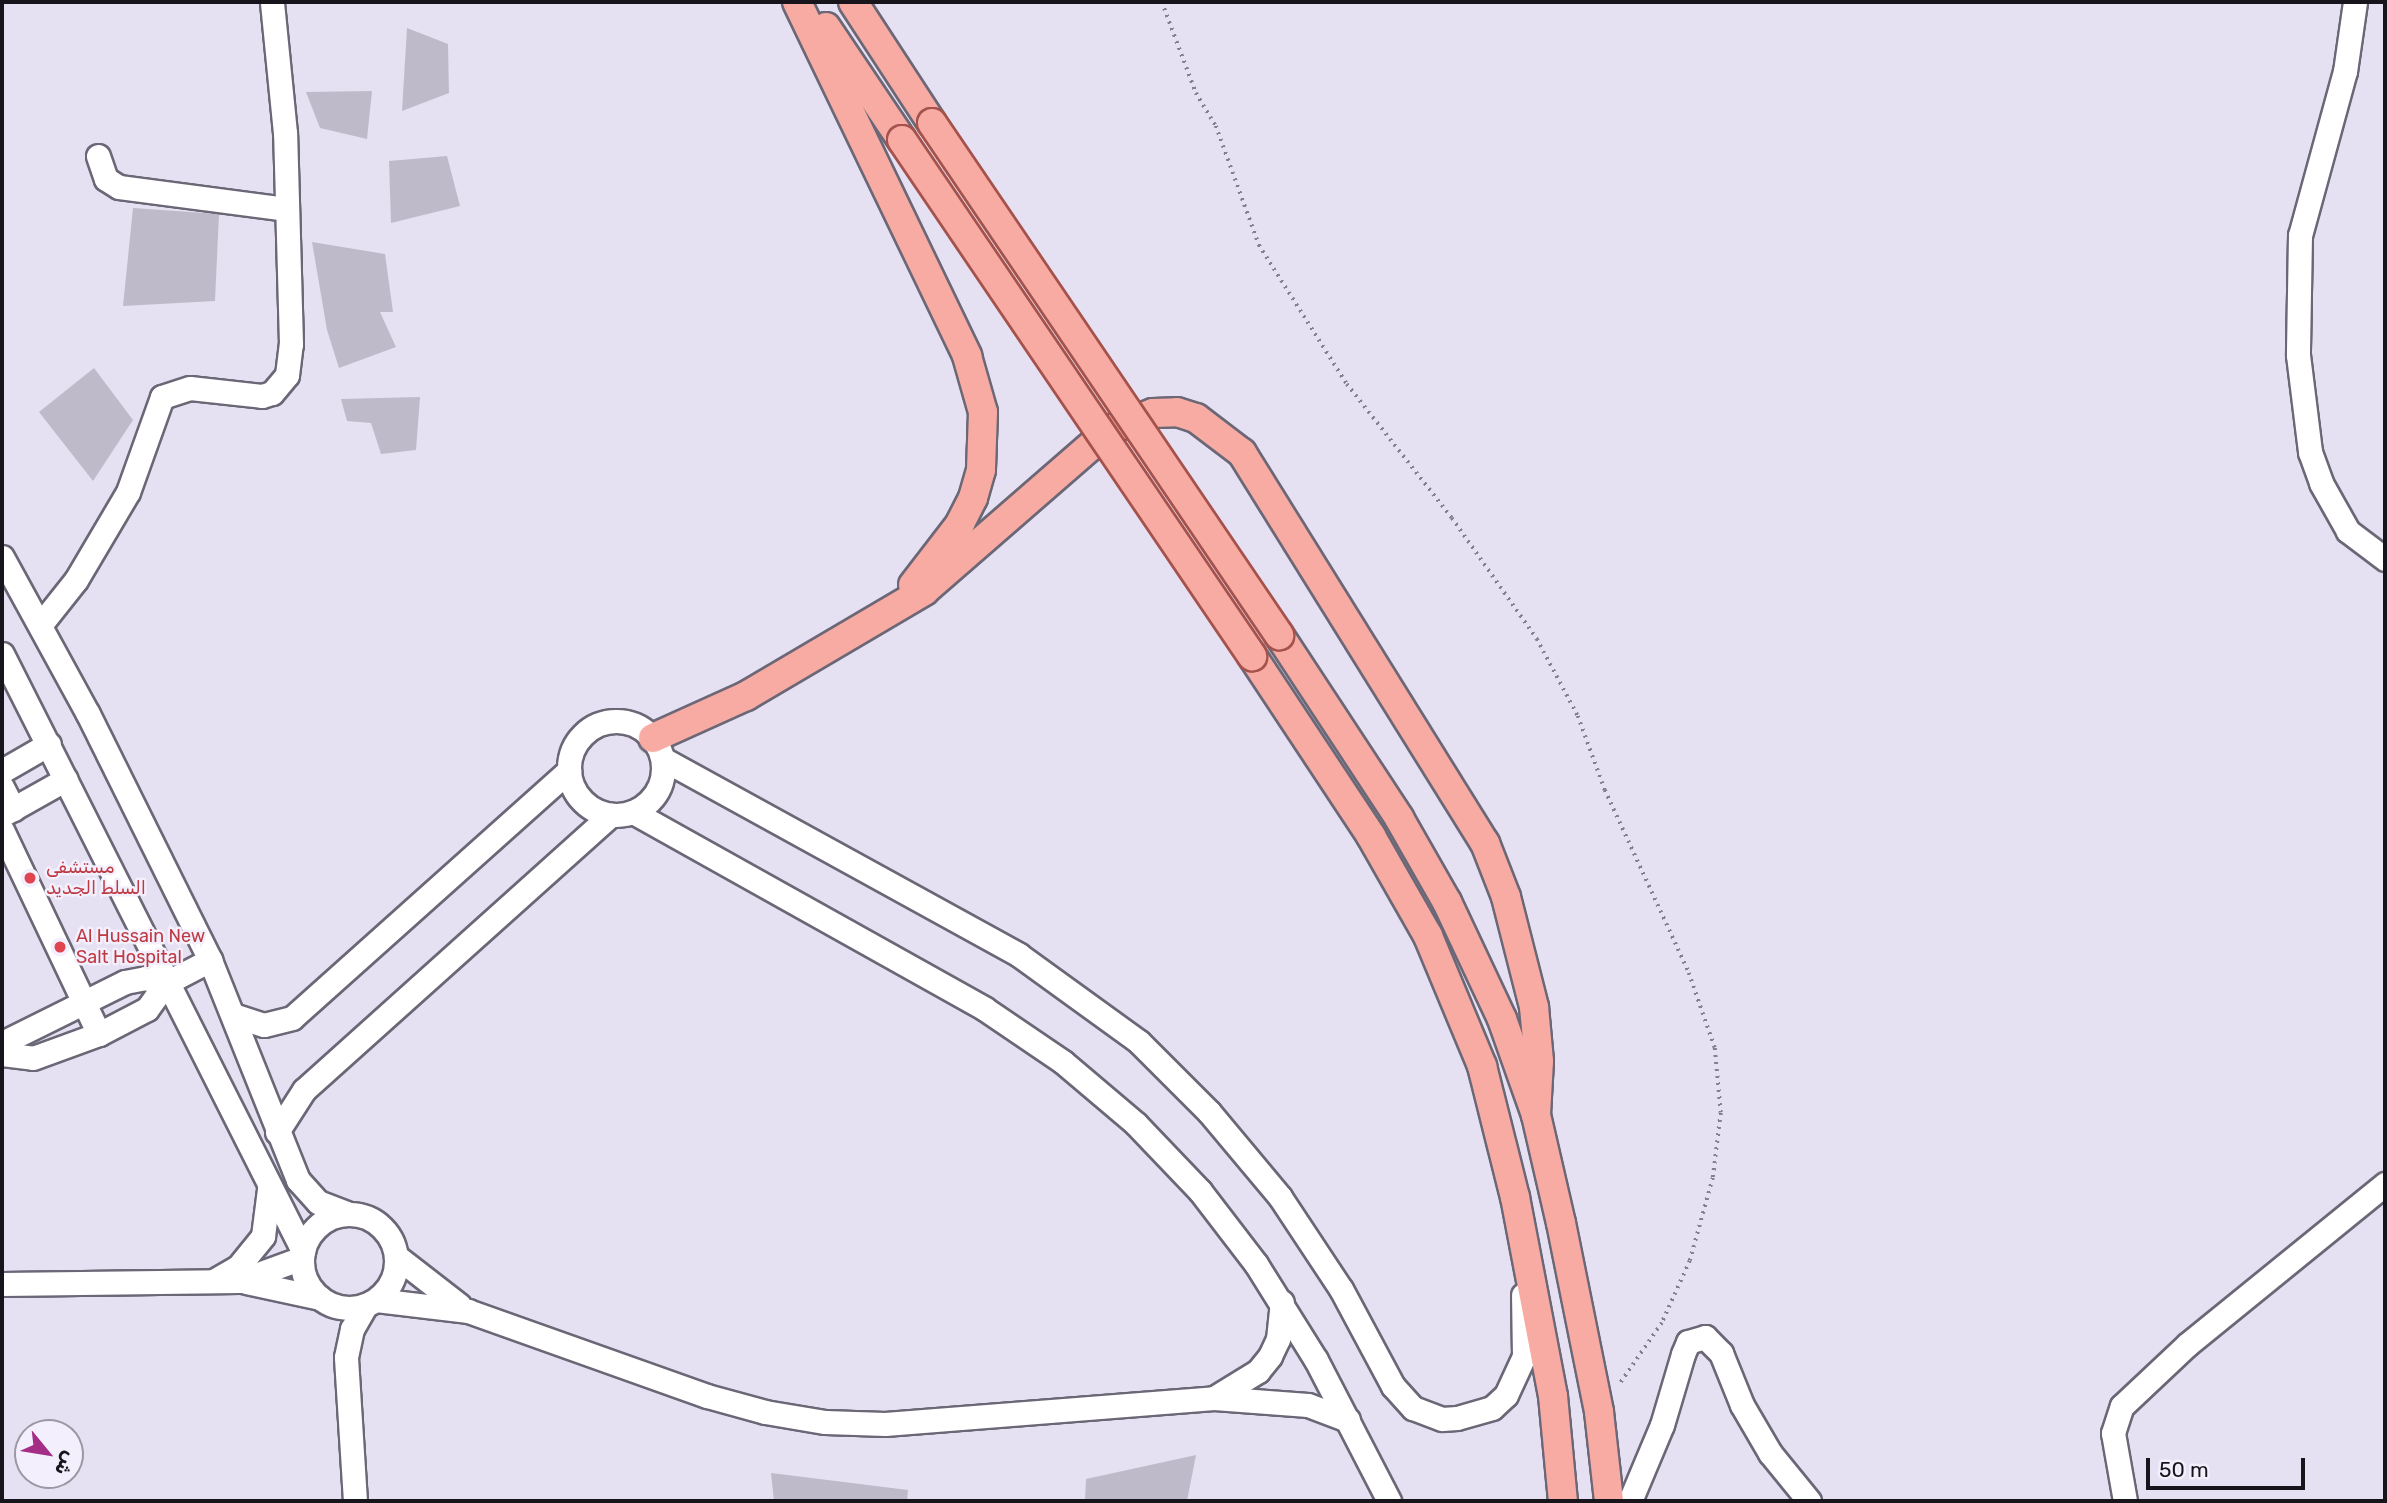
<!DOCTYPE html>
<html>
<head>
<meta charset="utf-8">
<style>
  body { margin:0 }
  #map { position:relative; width:2387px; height:1503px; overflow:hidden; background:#e6e1f2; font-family:Rubik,"Noto Sans Arabic",sans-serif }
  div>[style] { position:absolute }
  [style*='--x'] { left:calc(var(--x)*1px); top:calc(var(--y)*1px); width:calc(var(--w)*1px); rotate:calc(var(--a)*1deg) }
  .building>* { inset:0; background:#bfbaca }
  .path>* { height:3.5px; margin-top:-1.75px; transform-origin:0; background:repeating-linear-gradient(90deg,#83808b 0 2px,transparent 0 7px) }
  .roads { filter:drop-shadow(2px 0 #6b6776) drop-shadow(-2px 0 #6b6776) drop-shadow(0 2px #6b6776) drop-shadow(0 -2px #6b6776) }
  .minor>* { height:23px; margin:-11.5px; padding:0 11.5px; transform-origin:11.5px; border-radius:11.5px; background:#fff }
  .minor>.ring { margin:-11.5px; padding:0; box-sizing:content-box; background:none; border:23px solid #fff; border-radius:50% }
  .major>* { height:28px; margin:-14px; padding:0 14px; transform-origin:14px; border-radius:14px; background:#f7aba3 }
  .bridges { filter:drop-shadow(2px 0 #a5524c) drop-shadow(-2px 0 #a5524c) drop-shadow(0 2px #a5524c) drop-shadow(0 -2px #a5524c) }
  .major-bridge>* { height:28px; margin:-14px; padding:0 14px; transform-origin:14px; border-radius:14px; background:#f7aba3 }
  .dots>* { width:19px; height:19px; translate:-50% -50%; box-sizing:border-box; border:4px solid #f3effd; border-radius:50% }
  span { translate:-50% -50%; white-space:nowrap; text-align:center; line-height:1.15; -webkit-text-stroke:5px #f3effd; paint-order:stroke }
  .health-label { font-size:18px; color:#be3a42 }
  .left { translate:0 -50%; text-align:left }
  .frame { position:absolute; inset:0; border:4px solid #17151b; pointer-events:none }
  .north { position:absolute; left:14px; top:1419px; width:70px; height:70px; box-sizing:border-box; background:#f3effd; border:2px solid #9b98a3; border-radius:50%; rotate:120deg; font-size:19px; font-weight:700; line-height:28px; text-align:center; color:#17151b }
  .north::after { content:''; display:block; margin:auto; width:24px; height:32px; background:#a42e86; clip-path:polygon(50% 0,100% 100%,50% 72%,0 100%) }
  .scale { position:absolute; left:2146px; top:1458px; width:159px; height:32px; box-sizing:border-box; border:4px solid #17151b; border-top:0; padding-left:9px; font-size:21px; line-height:24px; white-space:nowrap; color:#17151b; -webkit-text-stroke:5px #f3effd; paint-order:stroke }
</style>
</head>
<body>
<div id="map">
  <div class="building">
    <i style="clip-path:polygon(407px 28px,448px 44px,449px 93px,402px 111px)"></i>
    <i style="clip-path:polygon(372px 91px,367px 139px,320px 128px,306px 92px)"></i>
    <i style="clip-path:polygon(447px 156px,460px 206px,391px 223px,389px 161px)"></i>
    <i style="clip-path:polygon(133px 208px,219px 214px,215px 301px,123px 306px)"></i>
    <i style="clip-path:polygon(312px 242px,385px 254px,393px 312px,380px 312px,396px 347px,339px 368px,327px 330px)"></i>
    <i style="clip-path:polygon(94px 368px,133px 420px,93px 481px,39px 412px)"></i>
    <i style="clip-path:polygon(420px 397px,416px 450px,381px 454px,371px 423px,347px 421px,341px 399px)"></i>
    <i style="clip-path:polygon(1196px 1455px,1187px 1501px,1085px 1501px,1086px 1479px)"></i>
    <i style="clip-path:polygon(771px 1473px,908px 1490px,907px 1501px,774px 1501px)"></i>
  </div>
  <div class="path">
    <i style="--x:1162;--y:2;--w:97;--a:69.5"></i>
    <i style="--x:1196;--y:93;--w:39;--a:59"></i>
    <i style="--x:1216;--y:126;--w:127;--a:70.1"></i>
    <i style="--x:1259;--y:245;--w:165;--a:57.7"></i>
    <i style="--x:1347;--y:384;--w:170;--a:51.9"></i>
    <i style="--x:1452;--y:518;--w:148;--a:54.9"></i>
    <i style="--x:1537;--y:639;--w:87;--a:62"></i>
    <i style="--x:1578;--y:716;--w:79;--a:70"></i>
    <i style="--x:1605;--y:790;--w:201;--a:65.3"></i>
    <i style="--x:1689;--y:973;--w:79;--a:70.9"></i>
    <i style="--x:1715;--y:1048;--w:65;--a:84.7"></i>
    <i style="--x:1721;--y:1113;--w:65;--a:97"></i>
    <i style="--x:1713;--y:1178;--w:86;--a:105.5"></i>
    <i style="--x:1690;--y:1261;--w:68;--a:114.3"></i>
    <i style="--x:1662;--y:1323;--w:75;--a:124.7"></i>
  </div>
  <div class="roads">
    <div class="minor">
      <i style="--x:2355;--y:2;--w:70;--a:98.2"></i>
      <i style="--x:2345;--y:71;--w:170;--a:105.3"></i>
      <i style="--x:2300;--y:235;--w:120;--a:91"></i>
      <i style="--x:2298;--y:355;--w:98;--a:82.9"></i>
      <i style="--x:2310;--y:452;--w:33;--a:70"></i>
      <i style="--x:2321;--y:483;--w:55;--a:60.6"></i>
      <i style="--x:2348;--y:531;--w:46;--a:37.1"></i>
      <i style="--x:98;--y:156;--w:24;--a:71"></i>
      <i style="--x:106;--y:179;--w:15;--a:32"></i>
      <i style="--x:119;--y:187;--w:168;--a:7.5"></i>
      <i style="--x:2;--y:557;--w:179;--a:61.3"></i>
      <i style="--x:88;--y:714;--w:275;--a:63.6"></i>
      <i style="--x:210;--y:960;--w:237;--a:68.2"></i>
      <i style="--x:298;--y:1180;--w:30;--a:48"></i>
      <i style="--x:318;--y:1202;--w:30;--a:21"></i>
      <i style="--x:41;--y:624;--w:56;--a:-51.5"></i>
      <i style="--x:76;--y:580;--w:102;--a:-59.4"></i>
      <i style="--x:128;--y:492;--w:101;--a:-70.3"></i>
      <i style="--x:162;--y:397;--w:29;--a:-18"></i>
      <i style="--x:190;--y:388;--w:72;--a:6.3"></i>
      <i style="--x:262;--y:396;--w:10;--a:-17"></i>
      <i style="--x:272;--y:393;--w:23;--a:-50"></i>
      <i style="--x:287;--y:375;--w:31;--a:-83"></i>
      <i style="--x:291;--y:344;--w:211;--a:-91.6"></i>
      <i style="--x:285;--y:133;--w:132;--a:-95.7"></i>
      <i style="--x:2;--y:654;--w:669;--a:63.24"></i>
      <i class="ring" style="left:569px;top:721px;width:71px;height:71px"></i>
      <i style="--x:663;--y:759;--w:406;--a:28.8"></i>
      <i style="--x:1019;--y:955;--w:148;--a:35.9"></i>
      <i style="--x:1139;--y:1042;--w:99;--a:45"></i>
      <i style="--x:1209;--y:1112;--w:111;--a:50.1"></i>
      <i style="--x:1280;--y:1197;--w:110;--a:56.5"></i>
      <i style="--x:1341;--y:1289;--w:110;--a:61.8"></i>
      <i style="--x:1393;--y:1386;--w:30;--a:48"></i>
      <i style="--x:1413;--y:1408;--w:31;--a:21"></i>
      <i style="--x:1442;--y:1419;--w:15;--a:-4"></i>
      <i style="--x:1457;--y:1418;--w:36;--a:-16"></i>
      <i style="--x:1492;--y:1408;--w:19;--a:-43"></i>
      <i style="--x:1506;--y:1395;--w:43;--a:-65.2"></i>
      <i style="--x:1524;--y:1356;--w:61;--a:-90.9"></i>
      <i style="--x:2;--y:771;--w:54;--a:-29.9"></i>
      <i style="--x:2;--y:787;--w:25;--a:63"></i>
      <i style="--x:633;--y:812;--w:403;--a:29.2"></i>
      <i style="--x:985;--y:1009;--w:94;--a:34.2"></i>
      <i style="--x:1063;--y:1062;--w:96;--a:40.3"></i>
      <i style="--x:1136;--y:1124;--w:93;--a:46.3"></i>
      <i style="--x:1200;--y:1191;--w:92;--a:52.5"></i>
      <i style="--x:1256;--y:1264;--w:113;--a:58"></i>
      <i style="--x:1316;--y:1360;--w:159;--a:62.6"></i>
      <i style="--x:2;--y:815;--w:73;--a:-29.4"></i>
      <i style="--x:2;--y:830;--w:226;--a:64.6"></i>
      <i style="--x:236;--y:1016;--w:29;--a:18"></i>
      <i style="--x:264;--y:1025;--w:29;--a:-14"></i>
      <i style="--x:292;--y:1018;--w:372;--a:-41.8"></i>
      <i style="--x:2;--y:1043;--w:137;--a:-26.4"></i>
      <i style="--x:125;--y:982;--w:20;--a:-11"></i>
      <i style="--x:145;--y:978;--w:22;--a:13"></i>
      <i style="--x:2;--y:1054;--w:31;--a:7"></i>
      <i style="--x:33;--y:1058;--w:70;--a:-20"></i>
      <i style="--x:99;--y:1034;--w:54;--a:-27.5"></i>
      <i style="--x:147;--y:1009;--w:32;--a:-54"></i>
      <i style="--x:166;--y:983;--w:50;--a:-27.6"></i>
      <i style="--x:277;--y:1132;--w:50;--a:-57.3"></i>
      <i style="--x:304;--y:1090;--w:412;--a:-41.9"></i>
      <i class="ring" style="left:302px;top:1214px;width:71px;height:71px"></i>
      <i style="--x:396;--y:1256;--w:80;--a:37.9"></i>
      <i style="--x:217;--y:1279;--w:24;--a:-30"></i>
      <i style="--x:238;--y:1267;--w:40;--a:-51"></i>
      <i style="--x:263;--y:1236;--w:47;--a:-82.7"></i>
      <i style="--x:246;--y:1282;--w:76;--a:12.2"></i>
      <i style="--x:2;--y:1284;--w:237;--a:-0.7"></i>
      <i style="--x:239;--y:1281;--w:67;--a:-20.1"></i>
      <i style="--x:376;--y:1300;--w:93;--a:6.8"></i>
      <i style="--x:468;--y:1311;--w:254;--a:19.6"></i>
      <i style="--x:707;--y:1396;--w:60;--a:15.4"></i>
      <i style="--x:765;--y:1412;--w:61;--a:9.5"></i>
      <i style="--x:825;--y:1422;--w:60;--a:1.9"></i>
      <i style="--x:885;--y:1424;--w:330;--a:-4.5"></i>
      <i style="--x:1214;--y:1398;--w:94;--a:4.3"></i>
      <i style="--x:1308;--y:1405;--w:43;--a:20.6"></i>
      <i style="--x:1214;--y:1398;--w:52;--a:-31.5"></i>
      <i style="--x:1258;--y:1371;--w:19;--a:-51"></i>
      <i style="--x:1270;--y:1356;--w:19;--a:-65"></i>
      <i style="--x:1278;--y:1339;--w:37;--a:-84"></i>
      <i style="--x:355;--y:1501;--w:144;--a:-93.6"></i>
      <i style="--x:346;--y:1357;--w:29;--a:-78"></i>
      <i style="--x:352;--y:1329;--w:28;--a:-60"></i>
      <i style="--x:1630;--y:1501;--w:82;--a:-67.2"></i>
      <i style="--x:1662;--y:1425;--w:74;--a:-73.5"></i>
      <i style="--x:1683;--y:1354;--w:13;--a:-67"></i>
      <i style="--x:1688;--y:1342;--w:18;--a:-16"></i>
      <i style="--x:1705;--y:1337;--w:23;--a:45"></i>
      <i style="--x:1721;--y:1353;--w:56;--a:68"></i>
      <i style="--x:1742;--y:1405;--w:56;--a:59.7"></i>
      <i style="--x:1770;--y:1453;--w:62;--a:50.9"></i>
      <i style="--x:2125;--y:1501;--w:69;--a:-100"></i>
      <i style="--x:2113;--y:1433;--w:28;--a:-72"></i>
      <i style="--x:2122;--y:1406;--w:91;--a:-43.2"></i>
      <i style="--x:2188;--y:1344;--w:254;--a:-39.1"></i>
    </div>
    <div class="major">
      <i style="--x:797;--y:2;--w:393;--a:64.3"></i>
      <i style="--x:967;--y:356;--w:58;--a:74.1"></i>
      <i style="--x:983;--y:412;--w:58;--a:92"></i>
      <i style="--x:981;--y:470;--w:29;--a:106"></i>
      <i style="--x:973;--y:498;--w:29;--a:117"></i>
      <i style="--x:960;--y:524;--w:77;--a:127.6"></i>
      <i style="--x:853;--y:2;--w:145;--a:56.9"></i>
      <i style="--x:826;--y:27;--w:136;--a:56.1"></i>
      <i style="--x:1279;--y:635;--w:219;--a:56.7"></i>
      <i style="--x:1399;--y:818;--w:97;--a:60.3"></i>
      <i style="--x:1447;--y:902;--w:129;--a:64.8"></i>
      <i style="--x:1502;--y:1019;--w:102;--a:70.5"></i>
      <i style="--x:1536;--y:1115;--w:111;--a:77"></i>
      <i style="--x:1561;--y:1223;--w:193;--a:78.6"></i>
      <i style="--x:1599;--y:1412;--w:90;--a:83.6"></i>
      <i style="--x:1252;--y:656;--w:216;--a:56.5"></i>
      <i style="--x:1371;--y:836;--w:115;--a:60.3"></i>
      <i style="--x:1428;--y:936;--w:141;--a:67.4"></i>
      <i style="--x:1482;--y:1066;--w:135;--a:75.9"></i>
      <i style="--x:1515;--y:1197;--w:203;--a:79.2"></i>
      <i style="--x:1553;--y:1396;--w:105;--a:84.6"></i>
      <i style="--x:653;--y:738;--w:102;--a:-24.3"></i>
      <i style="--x:746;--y:696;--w:207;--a:-30.5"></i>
      <i style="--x:924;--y:591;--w:245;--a:-41"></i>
      <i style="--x:1109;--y:430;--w:47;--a:-21.1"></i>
      <i style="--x:1153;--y:413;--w:24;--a:-2"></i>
      <i style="--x:1177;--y:412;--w:20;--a:18"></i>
      <i style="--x:1196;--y:418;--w:58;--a:37.3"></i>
      <i style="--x:1242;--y:453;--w:460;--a:58.1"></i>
      <i style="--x:1485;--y:843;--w:58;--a:68.7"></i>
      <i style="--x:1506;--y:897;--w:114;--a:75.7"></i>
      <i style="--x:1534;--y:1007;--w:54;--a:84.7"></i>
      <i style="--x:1539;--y:1061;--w:54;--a:93.2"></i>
    </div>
  </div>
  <div class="bridges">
    <div class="major-bridge">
      <i style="--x:932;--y:123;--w:619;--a:55.87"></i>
      <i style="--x:902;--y:140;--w:624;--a:55.85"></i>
    </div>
  </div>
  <div class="dots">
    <i style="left:30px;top:878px;background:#e0444e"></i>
    <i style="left:60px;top:947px;background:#e0444e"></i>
  </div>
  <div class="health-label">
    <span class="left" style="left:46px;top:878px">مستشفى<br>السلط الجديد</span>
    <span class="left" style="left:76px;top:947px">Al Hussain New<br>Salt Hospital</span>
  </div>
  <div class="frame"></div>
  <div class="north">ش</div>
  <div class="scale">50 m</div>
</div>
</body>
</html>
